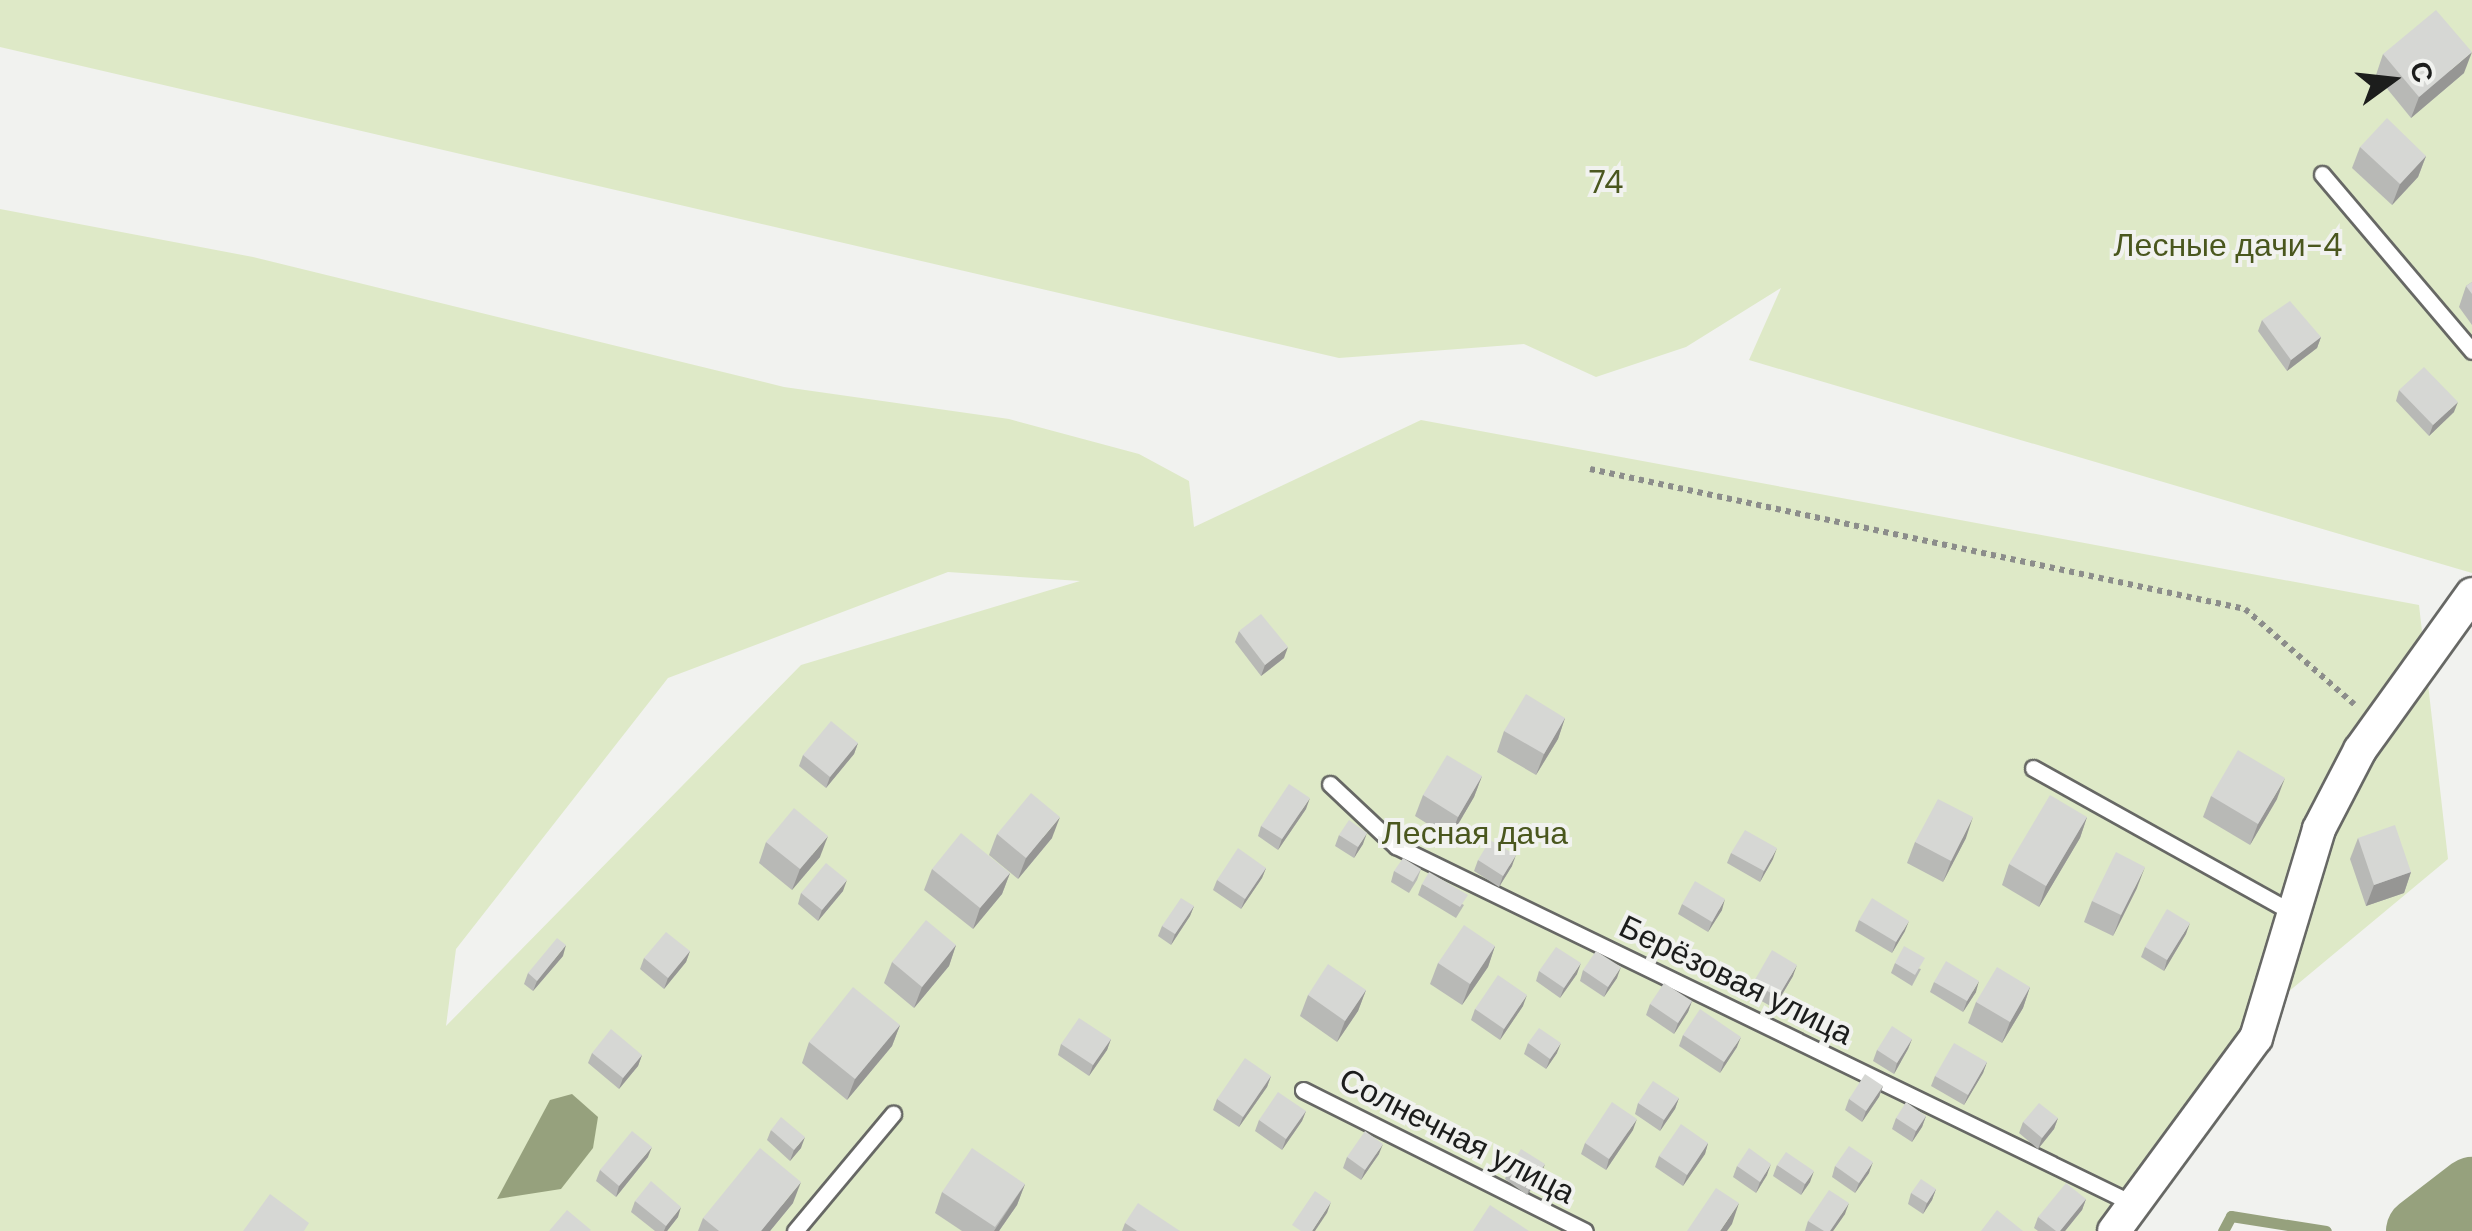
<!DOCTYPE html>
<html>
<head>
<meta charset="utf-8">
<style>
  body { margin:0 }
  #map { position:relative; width:2472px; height:1231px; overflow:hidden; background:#f1f2ef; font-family:"DM Sans",sans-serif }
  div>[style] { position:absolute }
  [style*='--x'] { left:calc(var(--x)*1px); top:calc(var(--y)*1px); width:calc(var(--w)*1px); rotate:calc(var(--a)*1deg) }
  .green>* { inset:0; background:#dee9c7 }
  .water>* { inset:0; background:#96a17d }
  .stream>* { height:11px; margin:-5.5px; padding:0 5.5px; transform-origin:5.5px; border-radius:5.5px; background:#96a17d }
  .river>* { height:68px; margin:-34px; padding:0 34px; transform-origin:34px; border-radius:34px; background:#96a17d }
  .path>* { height:6px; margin-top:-3px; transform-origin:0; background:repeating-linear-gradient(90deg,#8c8d8b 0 5px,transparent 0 10px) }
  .roads { filter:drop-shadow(2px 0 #676865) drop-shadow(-2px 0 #676865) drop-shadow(0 2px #676865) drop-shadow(0 -2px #676865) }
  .lane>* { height:15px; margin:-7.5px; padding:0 7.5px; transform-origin:7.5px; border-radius:7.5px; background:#fff }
  .street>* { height:32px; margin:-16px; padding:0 16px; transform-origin:16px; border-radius:16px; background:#fff }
  .wall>* { inset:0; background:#b8b9b6 }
  .shaded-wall>* { inset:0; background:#969694 }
  .building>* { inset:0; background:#d6d7d4 }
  span { translate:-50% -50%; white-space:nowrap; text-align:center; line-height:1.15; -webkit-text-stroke:8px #f1f2ef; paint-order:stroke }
  .park-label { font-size:32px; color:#4a571e }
  .street-label { font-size:32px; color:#1c1d1c }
  .north { position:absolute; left:2342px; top:30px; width:100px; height:100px; -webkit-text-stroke:8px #f1f2ef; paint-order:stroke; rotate:75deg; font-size:28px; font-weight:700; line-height:40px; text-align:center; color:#1c1d1c }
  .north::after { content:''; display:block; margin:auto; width:35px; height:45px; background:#1c1d1c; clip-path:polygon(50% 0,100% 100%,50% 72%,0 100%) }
</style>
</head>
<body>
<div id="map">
  <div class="green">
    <i style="clip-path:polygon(0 0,2472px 0,2472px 573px,1749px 360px,1781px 288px,1686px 347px,1596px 377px,1524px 344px,1339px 358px,0 47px)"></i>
    <i style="clip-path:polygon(evenodd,0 209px,253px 257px,784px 387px,1009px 419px,1139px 454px,1189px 481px,1194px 527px,1421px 420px,2419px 605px,2448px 859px,2245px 1028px,2098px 1231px,0 1231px,0 209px,948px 572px,1080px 581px,801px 665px,446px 1026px,456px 949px,668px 678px,948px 572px)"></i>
  </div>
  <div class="water">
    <i style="clip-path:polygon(572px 1094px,598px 1117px,593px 1148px,561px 1189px,497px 1199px,550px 1100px)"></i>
  </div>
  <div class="stream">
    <i style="--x:2223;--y:1231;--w:17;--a:-62"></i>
    <i style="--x:2231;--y:1216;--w:96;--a:9"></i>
  </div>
  <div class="river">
    <i style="--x:2420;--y:1231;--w:66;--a:-37.6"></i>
  </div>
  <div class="path">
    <i style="--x:1590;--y:469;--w:670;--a:12.06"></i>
    <i style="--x:2245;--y:609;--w:145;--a:41.1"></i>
  </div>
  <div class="roads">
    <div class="lane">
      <i style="--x:2322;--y:174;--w:232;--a:49.7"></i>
      <i style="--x:2033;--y:768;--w:296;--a:29.1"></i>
      <i style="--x:1330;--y:784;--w:91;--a:43.2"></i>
      <i style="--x:1396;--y:846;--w:820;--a:25.88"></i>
      <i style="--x:1303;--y:1090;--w:315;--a:26.6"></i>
      <i style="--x:795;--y:1231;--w:153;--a:-50.1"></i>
    </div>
    <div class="street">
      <i style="--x:2114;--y:1231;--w:240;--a:-53.7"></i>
      <i style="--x:2256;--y:1038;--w:218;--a:-73.2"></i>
      <i style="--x:2319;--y:829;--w:89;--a:-62.6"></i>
      <i style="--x:2360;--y:750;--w:192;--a:-54.3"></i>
    </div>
  </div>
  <div class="wall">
    <i style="clip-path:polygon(2383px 54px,2464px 73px,2411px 118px,2376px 75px)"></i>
    <i style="clip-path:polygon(2360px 147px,2426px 156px,2418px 177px,2392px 205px,2352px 168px)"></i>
    <i style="clip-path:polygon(2472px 282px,2472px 325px,2459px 307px,2466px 286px)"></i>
    <i style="clip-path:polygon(2262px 320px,2321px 337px,2317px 348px,2287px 371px,2258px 331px)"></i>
    <i style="clip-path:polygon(2399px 390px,2454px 412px,2429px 436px,2396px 401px)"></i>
    <i style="clip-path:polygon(1239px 631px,1284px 658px,1261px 676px,1235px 642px)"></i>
    <i style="clip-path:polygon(1565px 718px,1558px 739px,1536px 775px,1497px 752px,1504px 731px)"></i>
    <i style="clip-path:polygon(858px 743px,854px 754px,826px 788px,799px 766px,803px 755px)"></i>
    <i style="clip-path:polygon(1482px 776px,1474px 797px,1450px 838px,1415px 816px,1423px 795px)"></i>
    <i style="clip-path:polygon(2211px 796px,2277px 799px,2250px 845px,2203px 817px)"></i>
    <i style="clip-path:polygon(1306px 809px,1278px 850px,1258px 836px,1261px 826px)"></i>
    <i style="clip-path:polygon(2087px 817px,2080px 838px,2039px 907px,2002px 885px,2009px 864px)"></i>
    <i style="clip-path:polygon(997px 834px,1052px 838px,1018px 879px,989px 855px)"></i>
    <i style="clip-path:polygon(1339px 835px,1363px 844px,1354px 858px,1335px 846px)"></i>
    <i style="clip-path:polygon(1966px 838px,1943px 882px,1907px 863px,1915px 842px)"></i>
    <i style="clip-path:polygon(2358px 838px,2411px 872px,2404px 893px,2366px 906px,2350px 859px)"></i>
    <i style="clip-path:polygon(766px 842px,820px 857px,792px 890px,759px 863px)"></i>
    <i style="clip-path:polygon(1731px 853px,1773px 859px,1760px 882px,1727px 863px)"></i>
    <i style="clip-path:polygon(1478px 860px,1512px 866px,1499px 887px,1474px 871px)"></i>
    <i style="clip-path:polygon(1266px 868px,1262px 878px,1241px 909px,1213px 890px,1217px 880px)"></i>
    <i style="clip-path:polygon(932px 869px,1010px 873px,1002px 894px,973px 929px,924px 890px)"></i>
    <i style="clip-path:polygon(1421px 869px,1417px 880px,1409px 893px,1391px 882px,1394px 871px)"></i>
    <i style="clip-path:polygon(1422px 884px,1464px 905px,1456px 918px,1418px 895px)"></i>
    <i style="clip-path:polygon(2137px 888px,2113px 936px,2084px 922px,2092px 901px)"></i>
    <i style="clip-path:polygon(843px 891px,818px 921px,798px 904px,801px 893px)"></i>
    <i style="clip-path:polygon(1682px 904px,1722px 910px,1708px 932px,1678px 914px)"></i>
    <i style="clip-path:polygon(1194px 906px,1190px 916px,1171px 945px,1158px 936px,1162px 926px)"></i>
    <i style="clip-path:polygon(1859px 920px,1905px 931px,1892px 953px,1855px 931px)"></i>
    <i style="clip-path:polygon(2186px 934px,2164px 971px,2141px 957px,2145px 947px)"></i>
    <i style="clip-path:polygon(956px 945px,949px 966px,914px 1008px,884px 983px,892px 962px)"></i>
    <i style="clip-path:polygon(1495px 946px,1488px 967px,1462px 1005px,1430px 984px,1438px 963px)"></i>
    <i style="clip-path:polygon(690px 951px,686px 962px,664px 989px,640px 969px,644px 958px)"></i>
    <i style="clip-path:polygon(563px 956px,533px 991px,524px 984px,528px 973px)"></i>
    <i style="clip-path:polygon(1895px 963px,1921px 969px,1912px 986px,1891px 973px)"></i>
    <i style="clip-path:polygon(1583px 970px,1617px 978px,1604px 997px,1580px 981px)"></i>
    <i style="clip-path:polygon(1539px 971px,1577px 974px,1560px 998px,1536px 981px)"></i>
    <i style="clip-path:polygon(1793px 976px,1774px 1008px,1749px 994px,1753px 983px)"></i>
    <i style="clip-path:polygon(1934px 982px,1976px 992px,1963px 1012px,1930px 992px)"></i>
    <i style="clip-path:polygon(2030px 987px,2023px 1008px,2002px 1043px,1968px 1023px,1976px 1002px)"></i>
    <i style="clip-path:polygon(1366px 990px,1358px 1011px,1337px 1042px,1300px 1016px,1308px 995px)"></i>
    <i style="clip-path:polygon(1692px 1001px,1688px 1012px,1674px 1034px,1646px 1015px,1650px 1004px)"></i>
    <i style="clip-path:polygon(1523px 1006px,1500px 1040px,1471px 1020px,1475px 1009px)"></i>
    <i style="clip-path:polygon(900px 1025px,892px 1046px,847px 1100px,802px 1063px,809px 1042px)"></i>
    <i style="clip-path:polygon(1683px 1035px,1737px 1047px,1720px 1073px,1679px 1046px)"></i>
    <i style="clip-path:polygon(1111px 1039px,1107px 1050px,1089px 1076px,1058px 1055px,1061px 1044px)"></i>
    <i style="clip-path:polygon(1912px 1039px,1908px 1049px,1894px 1074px,1873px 1061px,1877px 1050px)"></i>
    <i style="clip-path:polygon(1528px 1043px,1557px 1053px,1546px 1069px,1524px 1054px)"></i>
    <i style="clip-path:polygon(592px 1053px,642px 1055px,638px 1066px,619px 1089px,588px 1063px)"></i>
    <i style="clip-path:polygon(1987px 1062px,1983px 1073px,1964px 1105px,1931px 1086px,1935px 1076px)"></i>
    <i style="clip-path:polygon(1271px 1076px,1267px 1087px,1239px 1127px,1213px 1110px,1217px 1099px)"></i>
    <i style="clip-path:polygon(1883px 1086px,1879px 1097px,1862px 1122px,1845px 1110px,1849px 1099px)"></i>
    <i style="clip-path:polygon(1679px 1098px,1675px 1109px,1660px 1131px,1635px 1114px,1638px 1103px)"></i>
    <i style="clip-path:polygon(1306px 1111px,1302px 1121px,1282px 1150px,1255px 1131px,1259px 1120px)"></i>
    <i style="clip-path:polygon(1926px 1116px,1922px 1127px,1912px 1142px,1892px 1129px,1896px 1118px)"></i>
    <i style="clip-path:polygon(2058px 1118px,2054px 1129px,2038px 1149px,2019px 1133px,2023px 1122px)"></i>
    <i style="clip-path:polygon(771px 1130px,801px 1148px,790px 1161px,767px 1140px)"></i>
    <i style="clip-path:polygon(1633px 1130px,1606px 1170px,1581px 1154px,1585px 1143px)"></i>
    <i style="clip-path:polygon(1708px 1143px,1705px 1154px,1683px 1186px,1655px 1167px,1659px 1156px)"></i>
    <i style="clip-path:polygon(1379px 1154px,1361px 1180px,1343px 1168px,1347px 1157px)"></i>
    <i style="clip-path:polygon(648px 1157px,616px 1197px,596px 1181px,600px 1170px)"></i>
    <i style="clip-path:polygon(1777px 1165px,1810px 1182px,1801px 1195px,1773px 1176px)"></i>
    <i style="clip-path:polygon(1737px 1166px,1767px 1175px,1756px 1193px,1733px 1177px)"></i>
    <i style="clip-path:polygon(1835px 1166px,1869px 1173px,1855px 1193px,1832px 1177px)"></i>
    <i style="clip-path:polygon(1509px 1169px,1541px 1175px,1527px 1195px,1505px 1179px)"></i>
    <i style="clip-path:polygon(1025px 1184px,1017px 1205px,999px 1231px,962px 1231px,935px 1213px,942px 1192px)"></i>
    <i style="clip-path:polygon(1936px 1189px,1932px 1200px,1923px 1214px,1908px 1204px,1911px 1193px)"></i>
    <i style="clip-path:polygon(2086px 1199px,2082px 1210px,2065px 1231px,2038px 1231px,2034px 1228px,2038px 1217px)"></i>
    <i style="clip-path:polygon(635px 1201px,678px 1217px,667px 1231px,655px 1231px,631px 1212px)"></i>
    <i style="clip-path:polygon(793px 1203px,770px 1231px,698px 1231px,703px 1218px)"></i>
    <i style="clip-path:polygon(1845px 1214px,1833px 1231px,1805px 1231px,1808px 1221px)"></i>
    <i style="clip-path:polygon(1125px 1223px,1180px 1231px,1122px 1231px)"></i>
  </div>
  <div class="shaded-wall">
    <i style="clip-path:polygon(2472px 52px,2464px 73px,2411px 118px,2419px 97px)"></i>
    <i style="clip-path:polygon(2426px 156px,2418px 177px,2392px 205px,2400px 184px)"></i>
    <i style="clip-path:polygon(2321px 337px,2317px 348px,2287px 371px,2291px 360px)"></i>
    <i style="clip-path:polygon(2458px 402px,2454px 412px,2429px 436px,2433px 425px)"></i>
    <i style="clip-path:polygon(1288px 647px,1284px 658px,1261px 676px,1265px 665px)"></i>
    <i style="clip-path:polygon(1565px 718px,1558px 739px,1536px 775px,1544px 754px)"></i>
    <i style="clip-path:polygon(858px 743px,854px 754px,826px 788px,830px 777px)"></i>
    <i style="clip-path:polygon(1482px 776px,1474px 797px,1450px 838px,1458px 817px)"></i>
    <i style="clip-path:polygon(2285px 778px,2277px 799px,2250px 845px,2258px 824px)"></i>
    <i style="clip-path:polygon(1310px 798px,1306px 809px,1278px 850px,1282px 839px)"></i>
    <i style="clip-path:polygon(1060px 817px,1052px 838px,1018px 879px,1026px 858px)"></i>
    <i style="clip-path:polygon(1973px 817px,1966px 838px,1943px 882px,1951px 861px)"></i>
    <i style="clip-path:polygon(2087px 817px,2080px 838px,2039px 907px,2046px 886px)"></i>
    <i style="clip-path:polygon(1367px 833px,1363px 844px,1354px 858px,1358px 847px)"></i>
    <i style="clip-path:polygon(828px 836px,820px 857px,792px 890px,800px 869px)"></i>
    <i style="clip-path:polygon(1777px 848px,1773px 859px,1760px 882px,1764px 871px)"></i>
    <i style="clip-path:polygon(1516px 855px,1512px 866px,1499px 887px,1503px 876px)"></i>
    <i style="clip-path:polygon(2145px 867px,2137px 888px,2113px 936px,2121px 915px)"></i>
    <i style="clip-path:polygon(1266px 868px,1262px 878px,1241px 909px,1245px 899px)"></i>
    <i style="clip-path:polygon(2411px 872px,2404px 893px,2366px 906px,2374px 885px)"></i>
    <i style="clip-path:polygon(1010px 873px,1002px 894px,973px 929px,980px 908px)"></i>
    <i style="clip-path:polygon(847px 880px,843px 891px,818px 921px,822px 910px)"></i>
    <i style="clip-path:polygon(1725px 899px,1722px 910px,1708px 932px,1712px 922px)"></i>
    <i style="clip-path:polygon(1194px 906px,1190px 916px,1171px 945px,1175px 934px)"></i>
    <i style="clip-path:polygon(1909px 921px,1905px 931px,1892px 953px,1896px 942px)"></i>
    <i style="clip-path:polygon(2190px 923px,2186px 934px,2164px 971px,2167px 960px)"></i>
    <i style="clip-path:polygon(566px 945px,563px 956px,533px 991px,537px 981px)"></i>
    <i style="clip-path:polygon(956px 945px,949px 966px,914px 1008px,922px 987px)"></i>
    <i style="clip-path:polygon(1495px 946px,1488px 967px,1462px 1005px,1470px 984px)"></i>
    <i style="clip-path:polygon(690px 951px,686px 962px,664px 989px,668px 978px)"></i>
    <i style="clip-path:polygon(1581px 963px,1577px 974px,1560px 998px,1564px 988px)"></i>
    <i style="clip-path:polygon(1797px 965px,1793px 976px,1774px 1008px,1778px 997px)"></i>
    <i style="clip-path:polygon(1621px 967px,1617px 978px,1604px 997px,1608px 987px)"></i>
    <i style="clip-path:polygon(1979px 981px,1976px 992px,1963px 1012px,1967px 1001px)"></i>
    <i style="clip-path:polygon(2030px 987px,2023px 1008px,2002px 1043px,2010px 1022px)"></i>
    <i style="clip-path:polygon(1366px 990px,1358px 1011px,1337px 1042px,1345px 1021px)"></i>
    <i style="clip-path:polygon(1527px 995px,1523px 1006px,1500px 1040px,1504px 1029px)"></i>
    <i style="clip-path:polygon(1692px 1001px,1688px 1012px,1674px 1034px,1678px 1023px)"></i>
    <i style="clip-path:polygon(900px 1025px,892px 1046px,847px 1100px,855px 1079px)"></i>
    <i style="clip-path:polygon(1741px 1037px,1737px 1047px,1720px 1073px,1724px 1062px)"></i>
    <i style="clip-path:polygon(1111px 1039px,1107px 1050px,1089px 1076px,1093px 1065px)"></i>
    <i style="clip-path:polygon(1912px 1039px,1908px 1049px,1894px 1074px,1897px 1063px)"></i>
    <i style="clip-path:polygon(1561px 1043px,1557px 1053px,1546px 1069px,1550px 1059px)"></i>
    <i style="clip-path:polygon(642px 1055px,638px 1066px,619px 1089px,623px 1078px)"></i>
    <i style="clip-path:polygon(1987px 1062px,1983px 1073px,1964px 1105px,1968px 1095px)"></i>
    <i style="clip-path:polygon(1271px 1076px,1267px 1087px,1239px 1127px,1243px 1117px)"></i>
    <i style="clip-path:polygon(1883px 1086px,1879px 1097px,1862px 1122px,1866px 1111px)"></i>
    <i style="clip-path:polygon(1679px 1098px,1675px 1109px,1660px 1131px,1664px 1120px)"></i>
    <i style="clip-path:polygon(1306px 1111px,1302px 1121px,1282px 1150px,1286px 1139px)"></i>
    <i style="clip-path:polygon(1926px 1116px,1922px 1127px,1912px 1142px,1916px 1131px)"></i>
    <i style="clip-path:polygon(2058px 1118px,2054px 1129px,2038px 1149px,2042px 1138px)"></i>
    <i style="clip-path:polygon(1637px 1119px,1633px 1130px,1606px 1170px,1609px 1159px)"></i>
    <i style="clip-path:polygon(805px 1137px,801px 1148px,790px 1161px,794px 1150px)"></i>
    <i style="clip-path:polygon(1708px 1143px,1705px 1154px,1683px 1186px,1687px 1175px)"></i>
    <i style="clip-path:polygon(1383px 1144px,1379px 1154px,1361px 1180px,1365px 1170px)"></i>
    <i style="clip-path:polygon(652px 1147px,648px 1157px,616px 1197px,619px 1186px)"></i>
    <i style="clip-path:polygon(1873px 1162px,1869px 1173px,1855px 1193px,1859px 1183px)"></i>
    <i style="clip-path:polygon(1545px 1164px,1541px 1175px,1527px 1195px,1531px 1184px)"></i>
    <i style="clip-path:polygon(1771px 1164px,1767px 1175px,1756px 1193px,1760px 1182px)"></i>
    <i style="clip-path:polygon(1814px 1171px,1810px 1182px,1801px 1195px,1805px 1184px)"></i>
    <i style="clip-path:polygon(801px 1182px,793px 1203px,770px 1231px,761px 1231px)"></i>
    <i style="clip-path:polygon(1025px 1184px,1017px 1205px,999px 1231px,994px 1231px)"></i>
    <i style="clip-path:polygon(1936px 1189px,1932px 1200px,1923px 1214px,1927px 1203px)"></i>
    <i style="clip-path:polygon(2086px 1199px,2082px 1210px,2065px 1231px,2060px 1231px)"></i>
    <i style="clip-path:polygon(1331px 1202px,1327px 1213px,1315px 1231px,1312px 1231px)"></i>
    <i style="clip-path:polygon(1739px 1203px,1732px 1224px,1727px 1231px,1720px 1231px)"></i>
    <i style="clip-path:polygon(1849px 1203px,1845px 1214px,1833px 1231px,1830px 1231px)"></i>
    <i style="clip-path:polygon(681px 1207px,678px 1217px,667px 1231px,664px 1231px,666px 1226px)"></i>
  </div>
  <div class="building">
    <i style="clip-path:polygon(2436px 10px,2472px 52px,2419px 97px,2383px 54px)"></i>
    <i style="clip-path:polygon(2387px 118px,2426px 156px,2400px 184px,2360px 147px)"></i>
    <i style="clip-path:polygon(2472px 282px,2472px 294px,2466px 286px)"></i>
    <i style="clip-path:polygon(2290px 301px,2321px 337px,2291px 360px,2262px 320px)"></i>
    <i style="clip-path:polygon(2424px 367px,2458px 402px,2433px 425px,2399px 390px)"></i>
    <i style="clip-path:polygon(1261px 614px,1288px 647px,1265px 665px,1239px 631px)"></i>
    <i style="clip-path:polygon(1526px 694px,1565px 718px,1544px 754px,1504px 731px)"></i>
    <i style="clip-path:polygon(831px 721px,858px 743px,830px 777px,803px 755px)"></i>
    <i style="clip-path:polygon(2238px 750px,2285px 778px,2258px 824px,2211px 796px)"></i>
    <i style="clip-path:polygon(1447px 755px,1482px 776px,1458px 817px,1423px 795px)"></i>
    <i style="clip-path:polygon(1289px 784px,1310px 798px,1282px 839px,1261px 826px)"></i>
    <i style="clip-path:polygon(1031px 793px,1060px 817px,1026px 858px,997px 834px)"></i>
    <i style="clip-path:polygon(2050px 795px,2087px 817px,2046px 886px,2009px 864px)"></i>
    <i style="clip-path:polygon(1938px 799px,1973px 817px,1951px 861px,1915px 842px)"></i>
    <i style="clip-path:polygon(794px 808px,828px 836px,800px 869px,766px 842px)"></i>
    <i style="clip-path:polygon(1349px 820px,1367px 833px,1358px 847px,1339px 835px)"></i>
    <i style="clip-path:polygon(2395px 825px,2411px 872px,2374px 885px,2358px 838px)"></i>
    <i style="clip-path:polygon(1745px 830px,1777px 848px,1764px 871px,1731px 853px)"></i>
    <i style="clip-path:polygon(961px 833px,1010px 873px,980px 908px,932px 869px)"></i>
    <i style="clip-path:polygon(1490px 840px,1516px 855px,1503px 876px,1478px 860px)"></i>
    <i style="clip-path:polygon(1238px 848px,1266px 868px,1245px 899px,1217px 880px)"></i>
    <i style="clip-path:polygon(2116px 852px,2145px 867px,2121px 915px,2092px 901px)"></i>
    <i style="clip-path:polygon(1403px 858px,1421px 869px,1413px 882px,1394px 871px)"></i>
    <i style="clip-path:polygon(826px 863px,847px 880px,822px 910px,801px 893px)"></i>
    <i style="clip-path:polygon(1429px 872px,1468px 895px,1460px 907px,1422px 884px)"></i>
    <i style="clip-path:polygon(1695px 881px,1725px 899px,1712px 922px,1682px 904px)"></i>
    <i style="clip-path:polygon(1181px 898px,1194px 906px,1175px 934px,1162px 926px)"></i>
    <i style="clip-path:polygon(1872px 898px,1909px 921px,1896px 942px,1859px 920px)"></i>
    <i style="clip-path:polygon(2167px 909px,2190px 923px,2167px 960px,2145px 947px)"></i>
    <i style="clip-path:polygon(926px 920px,956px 945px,922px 987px,892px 962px)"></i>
    <i style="clip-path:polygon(1464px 925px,1495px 946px,1470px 984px,1438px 963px)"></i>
    <i style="clip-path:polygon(666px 932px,690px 951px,668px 978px,644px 958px)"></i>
    <i style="clip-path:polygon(557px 938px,566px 945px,537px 981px,528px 973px)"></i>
    <i style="clip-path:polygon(1904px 946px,1925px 958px,1915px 975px,1895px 963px)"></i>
    <i style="clip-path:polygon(1556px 947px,1581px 963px,1564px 988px,1539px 971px)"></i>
    <i style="clip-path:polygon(1772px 950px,1797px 965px,1778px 997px,1753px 983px)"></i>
    <i style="clip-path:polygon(1596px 951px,1621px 967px,1608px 987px,1583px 970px)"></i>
    <i style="clip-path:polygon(1946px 961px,1979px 981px,1967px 1001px,1934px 982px)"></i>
    <i style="clip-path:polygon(1328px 964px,1366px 990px,1345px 1021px,1308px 995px)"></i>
    <i style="clip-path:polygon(1997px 967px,2030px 987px,2010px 1022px,1976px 1002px)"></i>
    <i style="clip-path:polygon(1498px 975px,1527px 995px,1504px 1029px,1475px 1009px)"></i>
    <i style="clip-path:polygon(1664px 983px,1692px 1001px,1678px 1023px,1650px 1004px)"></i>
    <i style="clip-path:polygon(853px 987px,900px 1025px,855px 1079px,809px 1042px)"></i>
    <i style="clip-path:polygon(1700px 1009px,1741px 1037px,1724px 1062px,1683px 1035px)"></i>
    <i style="clip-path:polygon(1079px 1018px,1111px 1039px,1093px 1065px,1061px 1044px)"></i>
    <i style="clip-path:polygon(1892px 1026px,1912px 1039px,1897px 1063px,1877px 1050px)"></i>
    <i style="clip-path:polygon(1539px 1028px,1561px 1043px,1550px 1059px,1528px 1043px)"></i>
    <i style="clip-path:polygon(611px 1029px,642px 1055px,623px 1078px,592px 1053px)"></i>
    <i style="clip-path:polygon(1954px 1043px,1987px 1062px,1968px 1095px,1935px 1076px)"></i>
    <i style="clip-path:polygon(1245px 1058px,1271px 1076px,1243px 1117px,1217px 1099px)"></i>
    <i style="clip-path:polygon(1865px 1074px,1883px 1086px,1866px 1111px,1849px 1099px)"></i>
    <i style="clip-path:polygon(1653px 1081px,1679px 1098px,1664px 1120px,1638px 1103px)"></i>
    <i style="clip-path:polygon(1278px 1092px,1306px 1111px,1286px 1139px,1259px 1120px)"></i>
    <i style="clip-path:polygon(1612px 1102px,1637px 1119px,1609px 1159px,1585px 1143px)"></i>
    <i style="clip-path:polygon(1906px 1102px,1926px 1116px,1916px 1131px,1896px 1118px)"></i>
    <i style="clip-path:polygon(2039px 1103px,2058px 1118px,2042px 1138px,2023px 1122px)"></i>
    <i style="clip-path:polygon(781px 1117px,805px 1137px,794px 1150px,771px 1130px)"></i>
    <i style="clip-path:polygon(1681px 1124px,1708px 1143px,1687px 1175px,1659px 1156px)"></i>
    <i style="clip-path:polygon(632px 1131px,652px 1147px,619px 1186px,600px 1170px)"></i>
    <i style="clip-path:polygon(1365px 1131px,1383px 1144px,1365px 1170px,1347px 1157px)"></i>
    <i style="clip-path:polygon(1849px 1146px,1873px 1162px,1859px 1183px,1835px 1166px)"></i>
    <i style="clip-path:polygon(760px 1148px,801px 1182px,761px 1231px,719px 1231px,703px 1218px)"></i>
    <i style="clip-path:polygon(972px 1148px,1025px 1184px,995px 1227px,942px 1192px)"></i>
    <i style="clip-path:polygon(1749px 1148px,1771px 1164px,1760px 1182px,1737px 1166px)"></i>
    <i style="clip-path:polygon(1521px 1149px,1545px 1164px,1531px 1184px,1509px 1169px)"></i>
    <i style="clip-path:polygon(1786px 1152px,1814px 1171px,1805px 1184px,1777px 1165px)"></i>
    <i style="clip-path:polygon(1921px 1179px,1936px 1189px,1927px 1203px,1911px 1193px)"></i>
    <i style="clip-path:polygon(651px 1181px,681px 1207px,666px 1226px,635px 1201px)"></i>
    <i style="clip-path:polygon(2066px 1183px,2086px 1199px,2060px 1231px,2056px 1231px,2038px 1217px)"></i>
    <i style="clip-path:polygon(1716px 1188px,1739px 1203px,1720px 1231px,1687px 1231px)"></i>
    <i style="clip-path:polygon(1829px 1190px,1849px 1203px,1830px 1231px,1824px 1231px,1808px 1221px)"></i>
    <i style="clip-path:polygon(1315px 1191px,1331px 1202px,1312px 1231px,1301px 1231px,1292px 1225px)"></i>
    <i style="clip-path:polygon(270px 1194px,309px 1223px,304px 1231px,243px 1231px)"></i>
    <i style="clip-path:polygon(1138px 1203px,1180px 1231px,1137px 1231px,1125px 1223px)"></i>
    <i style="clip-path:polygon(1490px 1205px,1529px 1231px,1473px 1231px)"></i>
    <i style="clip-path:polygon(567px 1210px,591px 1230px,590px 1231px,549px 1231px)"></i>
    <i style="clip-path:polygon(1997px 1210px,2023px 1231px,1981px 1231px)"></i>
  </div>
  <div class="park-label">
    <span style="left:1606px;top:182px">74</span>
    <span style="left:2228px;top:245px">Лесные дачи-4</span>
    <span style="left:1475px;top:833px">Лесная дача</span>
  </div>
  <div class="street-label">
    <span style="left:1736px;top:980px;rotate:26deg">Берёзовая улица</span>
    <span style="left:1457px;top:1136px;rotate:27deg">Солнечная улица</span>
  </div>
  <div class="north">С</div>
</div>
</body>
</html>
